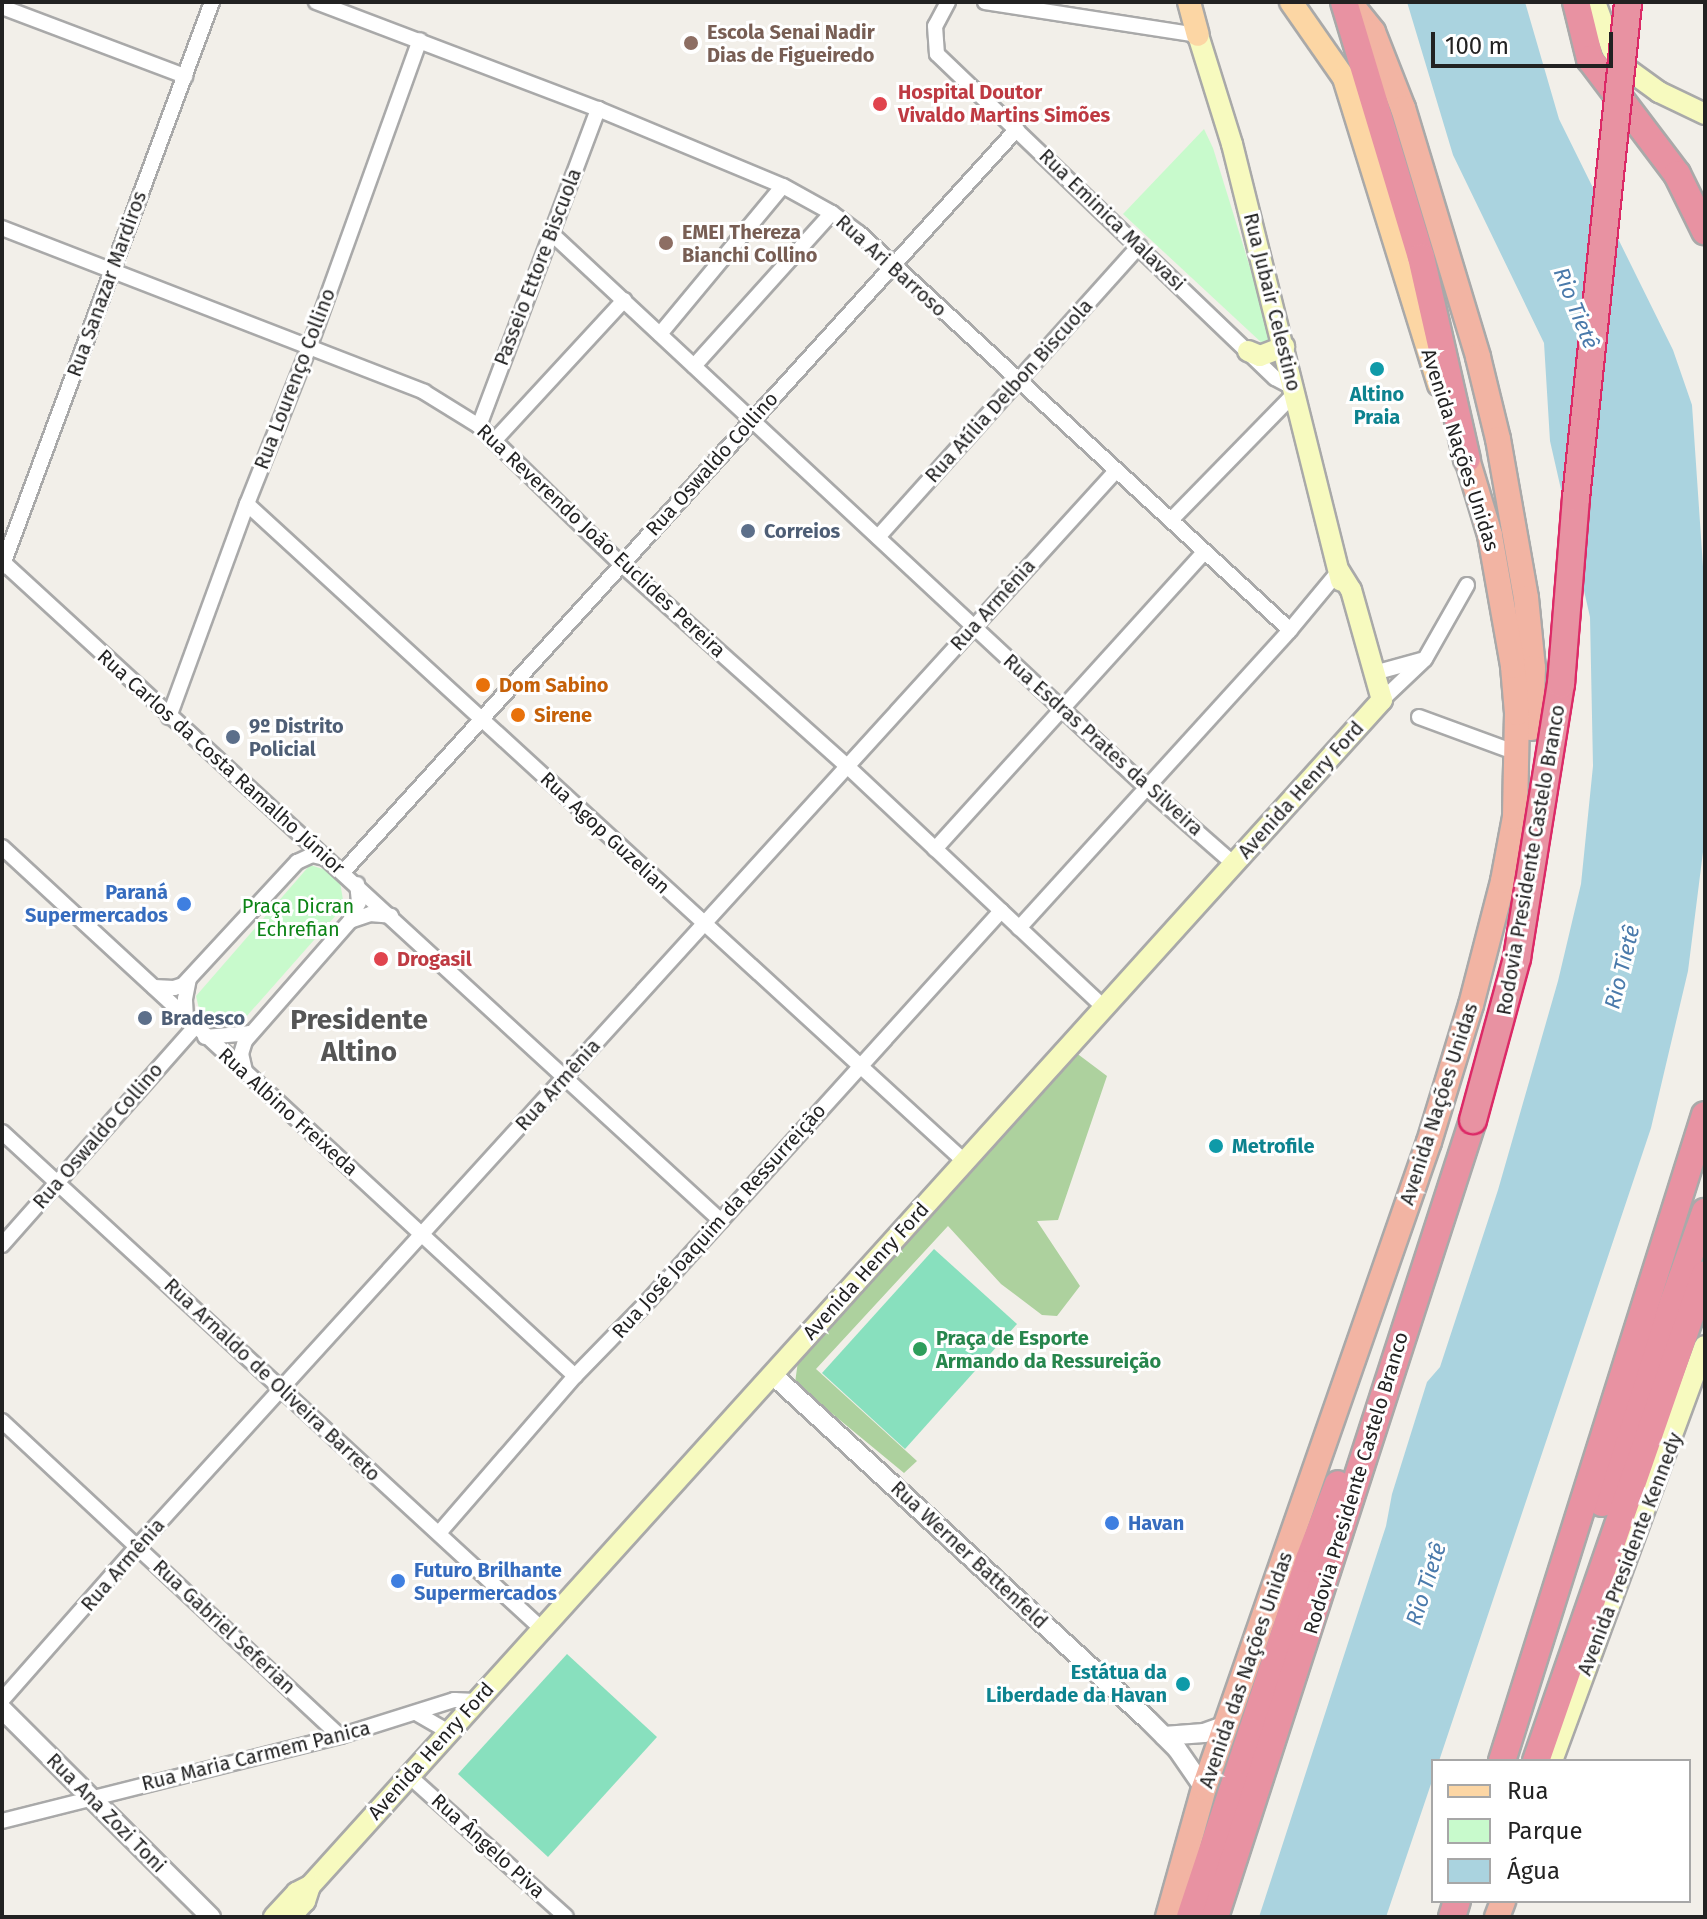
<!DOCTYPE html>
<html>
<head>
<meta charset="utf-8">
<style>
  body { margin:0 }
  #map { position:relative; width:1707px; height:1919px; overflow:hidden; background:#f2efe9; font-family:"Fira Sans",sans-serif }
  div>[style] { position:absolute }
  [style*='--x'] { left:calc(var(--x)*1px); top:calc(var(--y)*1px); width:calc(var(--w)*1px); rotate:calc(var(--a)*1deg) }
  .forest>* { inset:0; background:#add19e }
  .park>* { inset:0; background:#c8facc }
  .pitch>* { inset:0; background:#88e0be }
  .water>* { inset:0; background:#aad3df }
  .roads { filter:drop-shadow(2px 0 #a9a9a9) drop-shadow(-2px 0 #a9a9a9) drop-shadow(0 2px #a9a9a9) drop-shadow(0 -2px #a9a9a9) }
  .minor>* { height:14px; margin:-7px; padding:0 7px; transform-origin:7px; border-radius:7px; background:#fff }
  .tertiary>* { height:18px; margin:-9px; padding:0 9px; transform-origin:9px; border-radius:9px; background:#fff }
  .secondary>* { height:20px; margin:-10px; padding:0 10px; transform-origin:10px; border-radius:10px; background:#f7fabf }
  .primary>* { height:22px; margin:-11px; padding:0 11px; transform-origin:11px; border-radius:11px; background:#fcd6a4 }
  .trunk>* { height:24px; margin:-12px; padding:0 12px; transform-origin:12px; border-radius:12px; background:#f2b4a3 }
  .motorway>* { height:26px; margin:-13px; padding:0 13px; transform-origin:13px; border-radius:13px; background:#e892a2 }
  .bridges { filter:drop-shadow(2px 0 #dc2a67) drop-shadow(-2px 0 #dc2a67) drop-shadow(0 2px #dc2a67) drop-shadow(0 -2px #dc2a67) }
  .motorway-bridge>* { height:26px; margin:-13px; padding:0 13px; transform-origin:13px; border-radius:13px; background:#e892a2 }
  .dots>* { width:22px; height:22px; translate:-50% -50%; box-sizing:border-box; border:4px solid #fff; border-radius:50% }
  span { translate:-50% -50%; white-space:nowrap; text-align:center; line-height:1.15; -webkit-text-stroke:6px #fff; paint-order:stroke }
  .education-label { font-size:20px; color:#785e54; font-weight:700 }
  .left { translate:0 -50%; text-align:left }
  .health-label { font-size:20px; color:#be3a42; font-weight:700 }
  .street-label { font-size:20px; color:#222 }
  .culture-label { font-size:20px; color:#0d838f; font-weight:700 }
  .right { translate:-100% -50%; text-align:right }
  .service-label { font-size:20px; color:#4e5e75; font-weight:700 }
  .food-label { font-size:20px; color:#c56008; font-weight:700 }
  .shop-label { font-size:20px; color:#366cbe; font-weight:700 }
  .park-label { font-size:20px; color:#0c8416 }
  .leisure-label { font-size:20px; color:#27864d; font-weight:700 }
  .water-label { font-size:22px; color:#4a7aab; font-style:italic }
  .district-label { font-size:28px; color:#555; font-weight:700 }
  .frame { position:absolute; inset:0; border:4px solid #222; pointer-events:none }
  .legend { position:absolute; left:1431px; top:1759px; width:260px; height:144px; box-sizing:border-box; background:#fff; border:2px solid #a7a7a7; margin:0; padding:10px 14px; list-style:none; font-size:24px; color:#222 }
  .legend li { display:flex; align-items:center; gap:16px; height:40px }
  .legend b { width:40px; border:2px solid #a7a7a7 }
  .scale { position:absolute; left:1431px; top:32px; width:182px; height:36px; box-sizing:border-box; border:4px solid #222; border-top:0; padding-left:10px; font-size:24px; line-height:28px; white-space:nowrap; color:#222; -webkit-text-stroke:6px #fff; paint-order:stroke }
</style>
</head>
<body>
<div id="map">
  <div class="forest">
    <i style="clip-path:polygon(1075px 1052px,1107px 1076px,1058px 1220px,1037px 1221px,1080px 1286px,1057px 1316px,1042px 1315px,1001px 1284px,948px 1226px,816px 1369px,917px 1461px,904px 1473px,795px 1383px,798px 1361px)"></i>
  </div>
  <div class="park">
    <i style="clip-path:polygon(1204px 129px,1213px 148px,1274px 345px,1263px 344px,1123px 214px)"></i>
    <i style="clip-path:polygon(310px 865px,326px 870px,340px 882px,344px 906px,238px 1026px,223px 1028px,206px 1021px,200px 1013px,196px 996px)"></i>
  </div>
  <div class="pitch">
    <i style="clip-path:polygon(934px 1249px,1017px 1324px,905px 1449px,822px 1373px)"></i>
    <i style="clip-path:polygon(567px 1654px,657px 1737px,548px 1857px,458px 1774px)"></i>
  </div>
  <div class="water">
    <i style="clip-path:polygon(1407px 2px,1525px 2px,1559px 119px,1673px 350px,1692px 405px,1705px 596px,1705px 836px,1688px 971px,1651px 1128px,1439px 1761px,1433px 1761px,1433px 1778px,1386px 1917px,1259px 1917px,1386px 1526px,1392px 1494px,1427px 1382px,1440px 1367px,1498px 1190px,1558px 981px,1581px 884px,1593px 766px,1590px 617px,1550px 441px,1544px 343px,1453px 155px)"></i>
  </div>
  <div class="roads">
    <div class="minor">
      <i style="--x:316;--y:2;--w:302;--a:20.8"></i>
      <i style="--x:598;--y:109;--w:200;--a:22.6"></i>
      <i style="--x:783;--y:186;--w:56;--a:28.9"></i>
      <i style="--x:832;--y:213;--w:34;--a:37"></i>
      <i style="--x:859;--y:233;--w:586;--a:42.65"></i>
      <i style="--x:948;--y:2;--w:27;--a:118"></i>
      <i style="--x:935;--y:26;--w:28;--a:86"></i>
      <i style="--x:937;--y:54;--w:468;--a:43.8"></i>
      <i style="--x:1275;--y:378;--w:21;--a:28"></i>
      <i style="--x:985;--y:2;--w:216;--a:8.8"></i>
      <i style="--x:2;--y:7;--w:196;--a:20.7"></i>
      <i style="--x:2;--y:228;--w:453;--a:21.2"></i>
      <i style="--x:424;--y:392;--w:65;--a:31.7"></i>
      <i style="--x:479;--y:426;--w:198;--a:44.2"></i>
      <i style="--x:621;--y:564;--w:305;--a:41.8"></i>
      <i style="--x:848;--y:767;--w:351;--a:43.2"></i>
      <i style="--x:551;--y:233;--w:813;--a:42.96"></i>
      <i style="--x:1146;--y:787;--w:117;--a:41.2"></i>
      <i style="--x:660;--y:334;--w:192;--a:-50.3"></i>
      <i style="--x:694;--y:366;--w:206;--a:-48"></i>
      <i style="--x:479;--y:426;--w:339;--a:-69.4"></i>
      <i style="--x:494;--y:441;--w:192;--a:-47.3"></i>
      <i style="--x:247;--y:504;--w:974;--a:42.5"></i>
      <i style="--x:1171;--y:520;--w:177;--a:-45.7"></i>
      <i style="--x:878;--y:537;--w:391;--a:-48.1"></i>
      <i style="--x:4;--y:563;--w:973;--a:42.54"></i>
      <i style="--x:2;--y:567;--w:603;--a:-69.61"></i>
      <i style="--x:1374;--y:673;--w:49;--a:-15.5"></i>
      <i style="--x:1382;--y:700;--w:59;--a:-43.6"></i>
      <i style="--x:1425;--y:659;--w:85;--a:-60.4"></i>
      <i style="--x:169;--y:717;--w:227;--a:-69.9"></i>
      <i style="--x:247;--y:504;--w:171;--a:-68.4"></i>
      <i style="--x:310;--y:345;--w:324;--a:-70.2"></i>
      <i style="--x:1419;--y:717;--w:104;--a:20.2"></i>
      <i style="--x:2;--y:847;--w:780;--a:42.71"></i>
      <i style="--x:935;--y:849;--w:401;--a:-47.8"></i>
      <i style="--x:343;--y:872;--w:1003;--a:-47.79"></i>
      <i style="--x:350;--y:921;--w:21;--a:-19"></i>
      <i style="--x:370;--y:914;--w:21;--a:5"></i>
      <i style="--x:1019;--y:928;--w:403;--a:-47.7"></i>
      <i style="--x:1290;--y:630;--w:77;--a:-50.3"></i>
      <i style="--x:154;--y:987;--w:20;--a:3"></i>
      <i style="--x:174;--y:988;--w:9;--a:-18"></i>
      <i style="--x:183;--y:985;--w:168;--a:-47.2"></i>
      <i style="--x:297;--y:862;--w:17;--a:-25"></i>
      <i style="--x:312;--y:855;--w:13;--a:13"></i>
      <i style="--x:186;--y:1019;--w:20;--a:-93"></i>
      <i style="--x:185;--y:999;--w:20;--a:-79"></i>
      <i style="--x:205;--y:1037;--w:45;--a:-5.1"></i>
      <i style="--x:245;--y:1071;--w:17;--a:-103"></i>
      <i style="--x:241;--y:1054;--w:14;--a:-73"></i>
      <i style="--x:245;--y:1041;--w:159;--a:-48.8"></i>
      <i style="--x:350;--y:921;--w:21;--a:-65"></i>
      <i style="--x:359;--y:902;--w:18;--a:-96"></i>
      <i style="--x:2;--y:1132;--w:734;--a:42.63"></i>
      <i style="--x:2;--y:1245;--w:291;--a:-48.5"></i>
      <i style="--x:2;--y:1421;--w:462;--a:43"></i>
      <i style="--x:439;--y:1533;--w:208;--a:-49.1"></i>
      <i style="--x:575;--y:1376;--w:106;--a:-45.8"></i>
      <i style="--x:649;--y:1300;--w:525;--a:-47.86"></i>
      <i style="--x:2;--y:1700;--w:205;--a:-48.6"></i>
      <i style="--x:138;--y:1546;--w:1453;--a:-47.71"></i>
      <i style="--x:416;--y:1713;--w:36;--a:30"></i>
      <i style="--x:408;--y:1775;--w:212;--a:41.9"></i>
      <i style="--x:2;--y:1821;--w:349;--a:-14.1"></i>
      <i style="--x:340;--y:1736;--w:120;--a:-17.5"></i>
      <i style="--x:454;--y:1700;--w:21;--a:3"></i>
    </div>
    <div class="tertiary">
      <i style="--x:773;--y:1375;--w:510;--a:42.61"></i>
      <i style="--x:1148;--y:1720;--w:41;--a:45"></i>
      <i style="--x:1177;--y:1749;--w:47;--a:55.3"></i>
      <i style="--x:2;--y:1709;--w:295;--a:44.9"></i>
      <i style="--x:1164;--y:1736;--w:40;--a:-4.3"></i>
      <i style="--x:1204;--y:1733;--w:23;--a:-20"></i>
    </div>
    <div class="secondary">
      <i style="--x:1595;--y:2;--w:50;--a:70.1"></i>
      <i style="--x:1612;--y:49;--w:24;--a:54"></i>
      <i style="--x:1626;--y:68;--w:41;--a:36"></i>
      <i style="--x:1659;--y:92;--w:51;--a:25.6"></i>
      <i style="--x:1198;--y:35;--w:114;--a:72.7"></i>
      <i style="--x:1232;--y:144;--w:450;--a:76"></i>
      <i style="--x:1248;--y:351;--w:13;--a:23"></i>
      <i style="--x:1260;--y:356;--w:26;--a:-21"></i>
      <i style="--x:1552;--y:1761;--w:442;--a:-69.8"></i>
      <i style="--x:310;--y:1886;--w:1599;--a:-47.89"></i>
      <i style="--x:1382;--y:700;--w:114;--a:-105.7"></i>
      <i style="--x:1351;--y:590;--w:22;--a:-122"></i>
      <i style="--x:274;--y:1917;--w:33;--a:-47"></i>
      <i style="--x:296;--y:1893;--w:16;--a:-27"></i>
      <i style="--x:310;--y:1886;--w:16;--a:108"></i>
      <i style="--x:305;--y:1901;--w:22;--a:133"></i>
    </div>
    <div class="primary">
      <i style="--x:1189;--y:2;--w:34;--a:75"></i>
      <i style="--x:1291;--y:2;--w:93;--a:55.1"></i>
      <i style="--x:1344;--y:78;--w:321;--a:72.8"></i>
    </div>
    <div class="trunk">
      <i style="--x:1349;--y:2;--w:38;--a:51"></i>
      <i style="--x:1373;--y:32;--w:82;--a:68.5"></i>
      <i style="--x:1403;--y:108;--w:260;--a:73.2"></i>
      <i style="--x:1478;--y:357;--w:84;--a:76.3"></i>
      <i style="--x:1498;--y:439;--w:161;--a:80"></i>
      <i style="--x:1526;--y:598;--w:70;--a:84.3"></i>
      <i style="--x:1533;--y:668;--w:60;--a:91.9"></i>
      <i style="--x:1168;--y:1917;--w:134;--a:-74.4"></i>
      <i style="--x:1204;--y:1788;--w:684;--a:-70.8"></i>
      <i style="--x:1429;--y:1142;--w:143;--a:-73"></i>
      <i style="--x:1471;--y:1005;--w:128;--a:-75.5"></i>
      <i style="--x:1503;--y:881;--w:65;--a:-79.4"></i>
      <i style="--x:1515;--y:817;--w:104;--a:-88.9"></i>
      <i style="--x:1517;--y:713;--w:47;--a:-94.9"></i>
      <i style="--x:1513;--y:666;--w:133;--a:-100"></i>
      <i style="--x:1490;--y:535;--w:79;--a:-106.8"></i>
      <i style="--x:1497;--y:1917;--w:17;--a:-69"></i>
    </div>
    <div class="motorway">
      <i style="--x:1344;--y:2;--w:266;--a:73.2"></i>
      <i style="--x:1421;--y:257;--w:207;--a:77.2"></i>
      <i style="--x:1576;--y:2;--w:59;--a:76.2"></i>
      <i style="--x:1590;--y:59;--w:144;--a:52.9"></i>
      <i style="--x:1677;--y:174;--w:64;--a:63.8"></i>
      <i style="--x:1602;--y:1503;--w:309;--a:-70.5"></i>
      <i style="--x:1502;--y:1761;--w:677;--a:-72.56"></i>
      <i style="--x:1536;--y:1761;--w:515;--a:-70.86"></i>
      <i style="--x:1190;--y:1917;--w:377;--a:-71.6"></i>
      <i style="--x:1309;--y:1559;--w:80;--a:-68.9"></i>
      <i style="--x:1215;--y:1917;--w:838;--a:-72.06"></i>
      <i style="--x:1452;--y:1917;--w:17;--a:-73"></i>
    </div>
  </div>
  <div class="bridges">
    <div class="motorway-bridge">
      <i style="--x:1473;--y:1120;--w:168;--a:-74.8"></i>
      <i style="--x:1517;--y:958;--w:278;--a:-80.9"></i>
      <i style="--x:1561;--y:684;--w:187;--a:-85.4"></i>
      <i style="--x:1576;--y:498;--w:499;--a:-84"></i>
    </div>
  </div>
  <div class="dots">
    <i style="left:691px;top:43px;background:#8d6e63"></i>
    <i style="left:880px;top:104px;background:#e0444e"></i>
    <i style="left:666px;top:243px;background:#8d6e63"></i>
    <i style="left:1377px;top:369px;background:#0f9aa8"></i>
    <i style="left:748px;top:531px;background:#5c6f8a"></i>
    <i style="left:483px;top:685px;background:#e8710a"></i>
    <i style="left:518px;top:715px;background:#e8710a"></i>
    <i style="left:233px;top:737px;background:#5c6f8a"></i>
    <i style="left:184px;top:904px;background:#3f7fe0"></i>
    <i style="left:381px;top:959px;background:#e0444e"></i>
    <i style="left:145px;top:1018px;background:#5c6f8a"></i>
    <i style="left:1216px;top:1146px;background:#0f9aa8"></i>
    <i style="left:920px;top:1349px;background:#2e9e5b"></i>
    <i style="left:1112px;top:1523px;background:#3f7fe0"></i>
    <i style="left:398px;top:1581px;background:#3f7fe0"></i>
    <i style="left:1183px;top:1684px;background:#0f9aa8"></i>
  </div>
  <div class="education-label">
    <span class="left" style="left:707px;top:44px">Escola Senai Nadir<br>Dias de Figueiredo</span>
    <span class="left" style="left:682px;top:244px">EMEI Thereza<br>Bianchi Collino</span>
  </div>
  <div class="health-label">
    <span class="left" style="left:898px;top:104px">Hospital Doutor<br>Vivaldo Martins Simões</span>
    <span class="left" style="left:397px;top:959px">Drogasil</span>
  </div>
  <div class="street-label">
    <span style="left:1112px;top:220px;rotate:44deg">Rua Eminica Malavasi</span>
    <span style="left:891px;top:266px;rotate:42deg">Rua Ari Barroso</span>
    <span style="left:538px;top:267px;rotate:-69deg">Passeio Ettore Biscuola</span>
    <span style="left:107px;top:284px;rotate:-70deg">Rua Sanazar Mardiros</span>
    <span style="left:1272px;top:302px;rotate:76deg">Rua Jubair Celestino</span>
    <span style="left:295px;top:379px;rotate:-69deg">Rua Lourenço Collino</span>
    <span style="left:1009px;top:391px;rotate:-48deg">Rua Atília Delbon Biscuola</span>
    <span style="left:1460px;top:450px;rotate:72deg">Avenida Nações Unidas</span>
    <span style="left:712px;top:464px;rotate:-48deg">Rua Oswaldo Collino</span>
    <span style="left:601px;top:541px;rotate:43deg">Rua Reverendo João Euclides Pereira</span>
    <span style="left:993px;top:605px;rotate:-48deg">Rua Armênia</span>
    <span style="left:1103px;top:745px;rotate:42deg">Rua Esdras Prates da Silveira</span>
    <span style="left:221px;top:762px;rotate:42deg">Rua Carlos da Costa Ramalho Júnior</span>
    <span style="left:1301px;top:790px;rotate:-48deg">Avenida Henry Ford</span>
    <span style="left:605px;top:833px;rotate:43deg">Rua Agop Guzelian</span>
    <span style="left:1531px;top:860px;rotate:-80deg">Rodovia Presidente Castelo Branco</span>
    <span style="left:558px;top:1085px;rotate:-48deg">Rua Armênia</span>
    <span style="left:1439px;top:1104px;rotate:-72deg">Avenida Nações Unidas</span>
    <span style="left:288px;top:1112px;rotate:42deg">Rua Albino Freixeda</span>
    <span style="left:98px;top:1136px;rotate:-49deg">Rua Oswaldo Collino</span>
    <span style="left:719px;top:1221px;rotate:-48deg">Rua José Joaquim da Ressurreição</span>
    <span style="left:866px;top:1271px;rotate:-48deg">Avenida Henry Ford</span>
    <span style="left:272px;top:1380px;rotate:43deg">Rua Arnaldo de Oliveira Barreto</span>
    <span style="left:1356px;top:1483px;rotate:-73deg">Rodovia Presidente Castelo Branco</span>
    <span style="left:1630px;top:1554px;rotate:-69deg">Avenida Presidente Kennedy</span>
    <span style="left:969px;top:1555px;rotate:43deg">Rua Werner Battenfeld</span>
    <span style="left:123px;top:1565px;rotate:-49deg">Rua Armênia</span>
    <span style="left:224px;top:1627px;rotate:43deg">Rua Gabriel Seferian</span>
    <span style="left:1246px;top:1670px;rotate:-71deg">Avenida das Nações Unidas</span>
    <span style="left:431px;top:1751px;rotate:-48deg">Avenida Henry Ford</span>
    <span style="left:256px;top:1756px;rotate:-14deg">Rua Maria Carmem Panica</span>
    <span style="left:106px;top:1813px;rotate:45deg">Rua Ana Zozi Toni</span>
    <span style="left:488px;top:1846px;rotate:42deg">Rua Ângelo Piva</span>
  </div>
  <div class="culture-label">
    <span style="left:1377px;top:406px">Altino<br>Praia</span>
    <span class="left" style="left:1232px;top:1146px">Metrofile</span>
    <span class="right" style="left:1167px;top:1684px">Estátua da<br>Liberdade da Havan</span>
  </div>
  <div class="service-label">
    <span class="left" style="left:764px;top:531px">Correios</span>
    <span class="left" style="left:249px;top:738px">9º Distrito<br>Policial</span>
    <span class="left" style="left:161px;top:1018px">Bradesco</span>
  </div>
  <div class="food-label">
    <span class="left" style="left:499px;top:685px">Dom Sabino</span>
    <span class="left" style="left:534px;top:715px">Sirene</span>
  </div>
  <div class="shop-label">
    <span class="right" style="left:168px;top:904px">Paraná<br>Supermercados</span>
    <span class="left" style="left:1128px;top:1523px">Havan</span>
    <span class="left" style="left:414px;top:1582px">Futuro Brilhante<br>Supermercados</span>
  </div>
  <div class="park-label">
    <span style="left:298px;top:918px">Praça Dicran<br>Echrefian</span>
  </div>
  <div class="leisure-label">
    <span class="left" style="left:936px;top:1350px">Praça de Esporte<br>Armando da Ressureição</span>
  </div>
  <div class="water-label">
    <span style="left:1576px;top:308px;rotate:68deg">Rio Tietê</span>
    <span style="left:1622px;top:967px;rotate:-76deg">Rio Tietê</span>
    <span style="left:1426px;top:1584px;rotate:-72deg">Rio Tietê</span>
  </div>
  <div class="district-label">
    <span style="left:359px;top:1036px">Presidente<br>Altino</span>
  </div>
  <div class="frame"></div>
  <ul class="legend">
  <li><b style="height:10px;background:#fcd6a4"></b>Rua</li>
  <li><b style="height:22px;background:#c8facc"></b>Parque</li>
  <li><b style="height:22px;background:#aad3df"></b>Água</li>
  </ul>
  <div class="scale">100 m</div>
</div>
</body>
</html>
